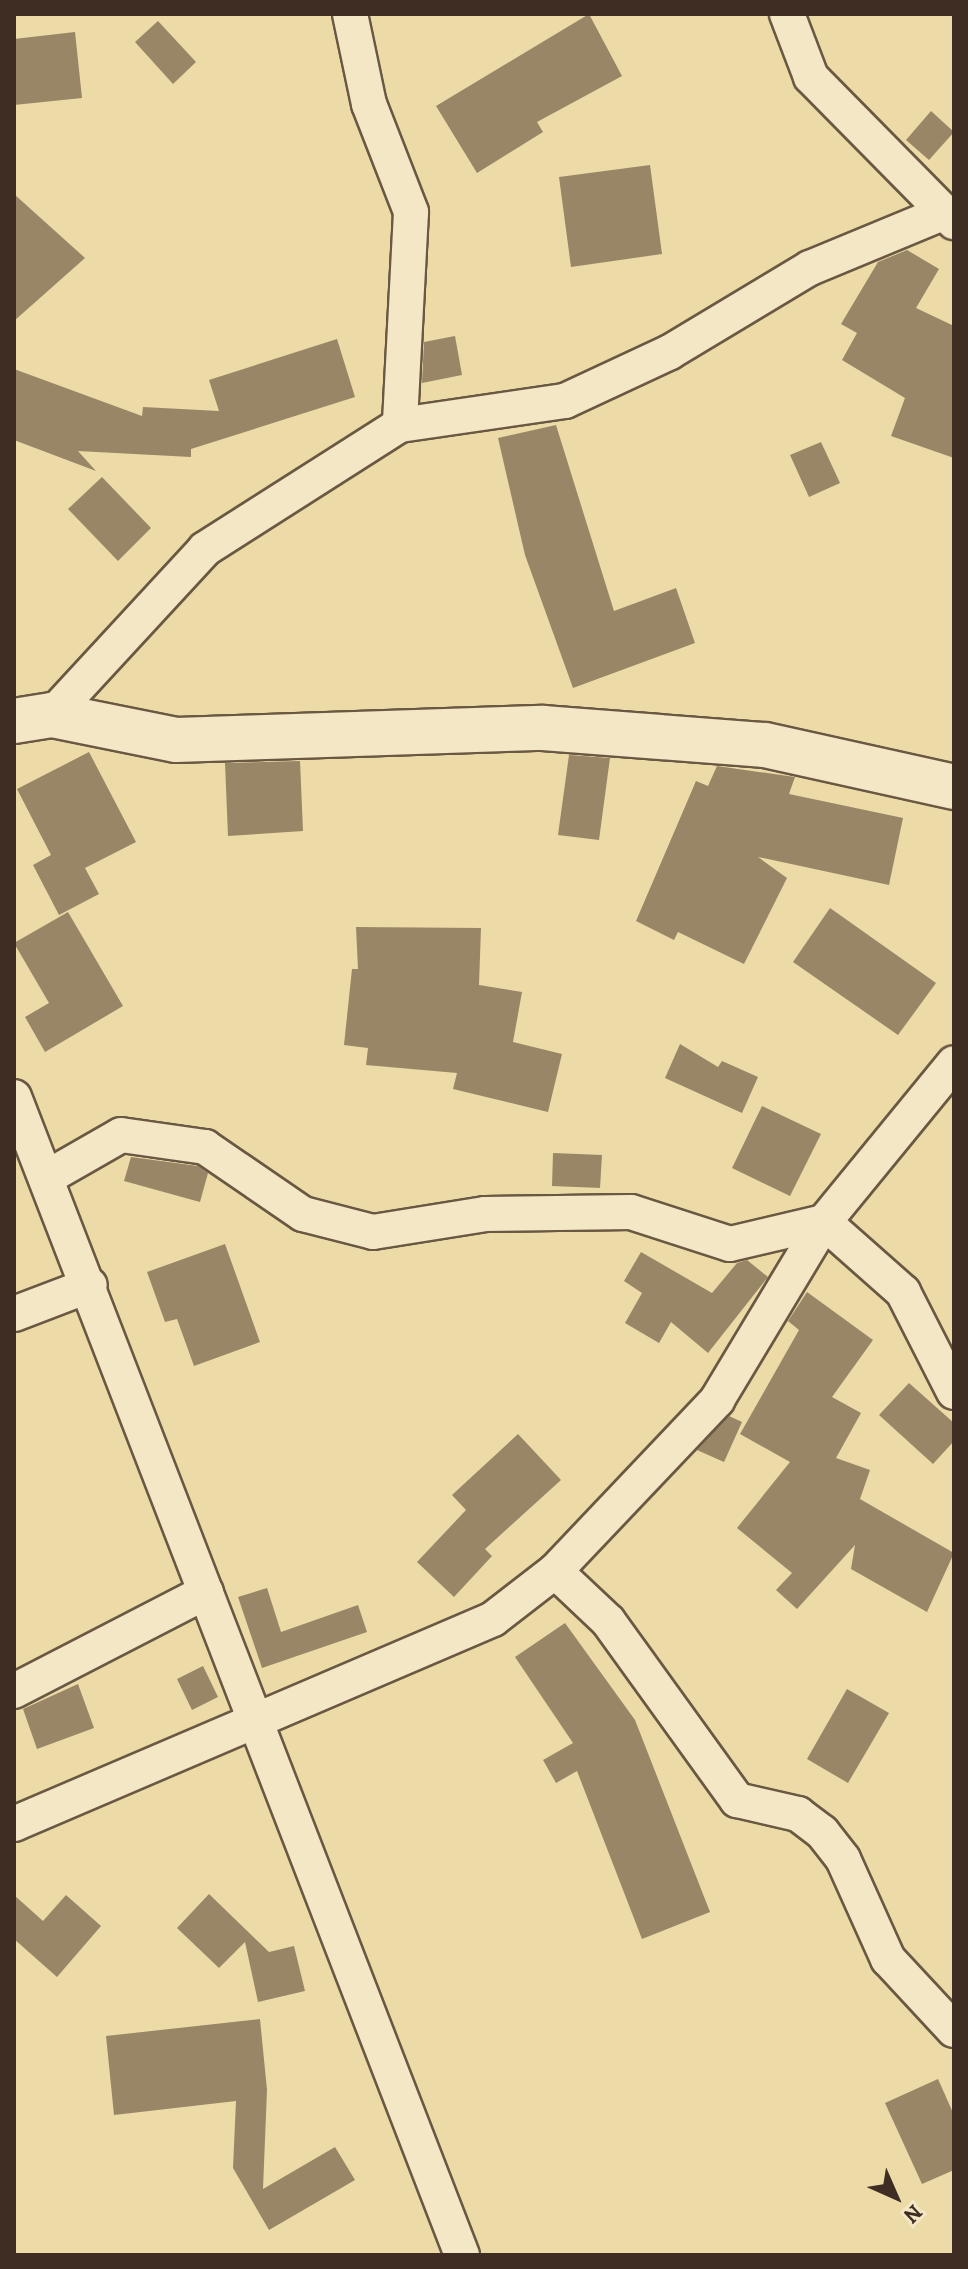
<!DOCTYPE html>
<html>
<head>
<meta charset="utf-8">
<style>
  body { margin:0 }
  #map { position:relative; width:968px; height:2269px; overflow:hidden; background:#ecdaa7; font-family:Alegreya,serif }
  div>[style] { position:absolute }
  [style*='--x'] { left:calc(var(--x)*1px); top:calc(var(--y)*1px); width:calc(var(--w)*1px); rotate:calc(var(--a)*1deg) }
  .building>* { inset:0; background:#998667 }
  .roads { filter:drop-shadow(2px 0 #6a5843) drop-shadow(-2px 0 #6a5843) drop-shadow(0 2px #6a5843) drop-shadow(0 -2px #6a5843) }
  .minor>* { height:34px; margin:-17px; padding:0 17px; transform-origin:17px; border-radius:17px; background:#f3e7c6 }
  .tertiary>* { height:44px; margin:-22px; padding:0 22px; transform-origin:22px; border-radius:22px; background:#f3e7c6 }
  span { translate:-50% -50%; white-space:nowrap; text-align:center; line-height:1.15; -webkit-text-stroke:7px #f3e7c6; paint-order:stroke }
  .frame { position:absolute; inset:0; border:16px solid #3f2c22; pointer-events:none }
  .north { position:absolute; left:856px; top:2157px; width:80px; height:80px; -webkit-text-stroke:6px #f3e7c6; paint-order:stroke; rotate:135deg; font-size:22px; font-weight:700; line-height:32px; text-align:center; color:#3f2c22 }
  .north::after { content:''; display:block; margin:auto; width:28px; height:36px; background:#3f2c22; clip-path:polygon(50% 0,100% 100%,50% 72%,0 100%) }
</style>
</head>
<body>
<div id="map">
  <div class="building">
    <i style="clip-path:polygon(589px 14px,622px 76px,537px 122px,543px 132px,477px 173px,436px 106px)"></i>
    <i style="clip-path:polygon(158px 21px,196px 62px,173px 84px,135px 42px)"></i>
    <i style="clip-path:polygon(75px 32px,82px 98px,14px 105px,14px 39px)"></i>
    <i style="clip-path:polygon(931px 111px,954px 132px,929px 160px,906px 140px)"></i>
    <i style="clip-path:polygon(650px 165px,662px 254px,571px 267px,559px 177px)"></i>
    <i style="clip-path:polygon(14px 194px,85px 258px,14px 321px)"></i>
    <i style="clip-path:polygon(907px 250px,939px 269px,916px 308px,954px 326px,954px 458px,891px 436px,905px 398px,842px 360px,857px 333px,841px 324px,878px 262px)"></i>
    <i style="clip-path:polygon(455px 336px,462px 375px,422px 383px,424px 342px)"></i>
    <i style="clip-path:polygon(337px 339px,355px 397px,191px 449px,191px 457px,78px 451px,96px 471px,14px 440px,14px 369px,142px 416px,143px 407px,219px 411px,209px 380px)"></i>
    <i style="clip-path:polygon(556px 425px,614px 611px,676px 588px,695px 643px,573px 688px,525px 555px,498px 438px)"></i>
    <i style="clip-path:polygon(821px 442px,840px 483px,809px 497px,790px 455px)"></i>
    <i style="clip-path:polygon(102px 477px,151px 528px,118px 561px,68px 509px)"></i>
    <i style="clip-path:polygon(89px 752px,136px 842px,85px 868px,99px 894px,59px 915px,33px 865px,51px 855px,17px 789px)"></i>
    <i style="clip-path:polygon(569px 755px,610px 758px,599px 840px,558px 835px)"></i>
    <i style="clip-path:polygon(300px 761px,303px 831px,228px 836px,225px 763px)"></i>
    <i style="clip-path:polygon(717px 766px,795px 777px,789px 794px,903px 818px,889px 885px,758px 857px,787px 878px,744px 964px,678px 932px,674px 940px,636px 921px,696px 781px,708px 786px)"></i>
    <i style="clip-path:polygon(830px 908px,936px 983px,898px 1035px,793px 962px)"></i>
    <i style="clip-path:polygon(68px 912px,123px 1006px,45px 1052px,25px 1017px,49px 1003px,14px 943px)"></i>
    <i style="clip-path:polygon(356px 927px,481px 928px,479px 985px,522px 992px,513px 1042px,562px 1054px,548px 1112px,453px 1089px,457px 1073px,366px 1065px,368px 1048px,344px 1045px,352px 969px,358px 969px)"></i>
    <i style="clip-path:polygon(680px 1044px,718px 1067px,722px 1061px,758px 1077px,742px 1113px,665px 1078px)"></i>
    <i style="clip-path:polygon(762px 1106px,821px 1134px,790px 1196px,732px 1168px)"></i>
    <i style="clip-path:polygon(553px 1153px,602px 1155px,600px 1188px,552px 1186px)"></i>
    <i style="clip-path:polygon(131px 1157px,198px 1166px,208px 1173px,200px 1202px,124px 1181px)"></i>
    <i style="clip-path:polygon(225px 1244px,260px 1342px,194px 1366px,177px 1319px,165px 1322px,147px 1272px)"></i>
    <i style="clip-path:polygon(641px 1252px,712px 1293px,737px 1263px,747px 1260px,768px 1277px,708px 1353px,671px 1322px,659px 1343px,625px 1323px,642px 1293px,624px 1281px)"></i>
    <i style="clip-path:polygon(807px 1292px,873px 1340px,832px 1397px,861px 1413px,836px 1458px,870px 1470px,860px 1499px,954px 1553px,927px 1612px,851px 1569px,855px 1545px,797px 1609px,776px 1590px,792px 1573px,737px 1528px,790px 1462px,740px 1434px,799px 1330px,788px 1321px)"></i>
    <i style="clip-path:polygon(909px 1383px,954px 1423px,954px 1441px,933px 1464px,879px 1415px)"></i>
    <i style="clip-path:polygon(729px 1416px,742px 1422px,724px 1462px,697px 1450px)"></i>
    <i style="clip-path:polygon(518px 1434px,561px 1480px,485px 1549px,492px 1556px,454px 1597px,417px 1562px,466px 1510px,452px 1495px)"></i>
    <i style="clip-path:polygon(267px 1588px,281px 1632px,358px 1605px,367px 1632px,262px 1668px,238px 1597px)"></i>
    <i style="clip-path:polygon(565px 1623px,635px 1720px,710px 1912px,642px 1939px,577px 1771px,556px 1783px,543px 1760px,573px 1743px,515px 1657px)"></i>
    <i style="clip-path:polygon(203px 1666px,218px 1697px,192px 1710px,177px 1679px)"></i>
    <i style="clip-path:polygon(78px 1684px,94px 1728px,37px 1749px,23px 1709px)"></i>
    <i style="clip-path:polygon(847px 1689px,889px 1713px,848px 1783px,807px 1759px)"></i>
    <i style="clip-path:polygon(209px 1894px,269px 1952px,294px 1946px,305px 1991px,258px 2002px,245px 1942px,219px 1968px,177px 1928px)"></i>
    <i style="clip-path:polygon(14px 1895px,43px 1921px,66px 1895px,101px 1926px,57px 1977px,14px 1939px)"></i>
    <i style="clip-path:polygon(260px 2019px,267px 2090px,263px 2189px,335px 2147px,355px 2180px,269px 2230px,233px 2168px,236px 2101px,114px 2115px,106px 2036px)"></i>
    <i style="clip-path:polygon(938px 2079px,954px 2115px,954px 2170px,922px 2184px,885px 2103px)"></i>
  </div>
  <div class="roads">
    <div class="minor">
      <i style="--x:350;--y:14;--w:92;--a:78.1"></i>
      <i style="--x:369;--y:104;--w:116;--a:68.7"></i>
      <i style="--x:411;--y:212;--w:213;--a:93"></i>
      <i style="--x:787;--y:14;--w:67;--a:69.1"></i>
      <i style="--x:811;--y:77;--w:204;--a:45.4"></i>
      <i style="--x:52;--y:715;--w:226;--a:-47.3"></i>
      <i style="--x:205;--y:549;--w:231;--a:-32.5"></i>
      <i style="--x:400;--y:425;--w:167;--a:-8.3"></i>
      <i style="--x:565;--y:401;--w:116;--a:-25"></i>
      <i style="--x:670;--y:352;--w:163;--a:-31"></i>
      <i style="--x:810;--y:268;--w:144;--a:-22.5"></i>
      <i style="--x:14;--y:1097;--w:1242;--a:68.85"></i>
      <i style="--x:46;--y:1178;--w:86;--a:-29.8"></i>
      <i style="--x:121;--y:1135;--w:85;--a:8.1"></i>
      <i style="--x:205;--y:1147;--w:119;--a:34.4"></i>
      <i style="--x:303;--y:1214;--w:72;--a:14.4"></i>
      <i style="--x:373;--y:1232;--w:113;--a:-9.1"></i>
      <i style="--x:485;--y:1214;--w:146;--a:-0.8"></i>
      <i style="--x:631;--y:1212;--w:104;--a:17.9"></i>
      <i style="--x:730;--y:1244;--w:97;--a:-13.2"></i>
      <i style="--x:824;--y:1222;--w:106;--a:41.5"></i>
      <i style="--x:903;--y:1292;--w:112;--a:63"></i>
      <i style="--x:14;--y:1314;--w:81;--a:-20.9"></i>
      <i style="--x:555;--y:1571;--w:73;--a:43.3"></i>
      <i style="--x:608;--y:1621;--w:221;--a:54.2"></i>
      <i style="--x:737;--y:1800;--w:63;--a:12.9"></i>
      <i style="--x:798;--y:1814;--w:30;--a:37"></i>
      <i style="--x:822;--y:1832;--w:34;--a:52"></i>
      <i style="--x:843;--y:1859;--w:110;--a:65.8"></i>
      <i style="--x:888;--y:1959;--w:97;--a:47.1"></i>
      <i style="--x:14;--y:1691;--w:216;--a:-27.3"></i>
      <i style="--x:14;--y:1824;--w:521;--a:-23.17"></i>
      <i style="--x:493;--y:1619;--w:78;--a:-37.7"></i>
      <i style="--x:555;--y:1571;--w:236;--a:-46.5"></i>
      <i style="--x:717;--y:1400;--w:208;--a:-59"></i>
      <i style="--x:824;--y:1222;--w:205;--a:-50.7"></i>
    </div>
    <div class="tertiary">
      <i style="--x:14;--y:721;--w:38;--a:-9"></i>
      <i style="--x:52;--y:715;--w:126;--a:11.4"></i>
      <i style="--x:176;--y:740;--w:367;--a:-1.9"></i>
      <i style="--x:543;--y:728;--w:223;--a:4.4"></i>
      <i style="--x:765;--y:745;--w:194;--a:12.5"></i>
    </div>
  </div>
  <div class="frame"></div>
  <div class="north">N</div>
</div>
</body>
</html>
